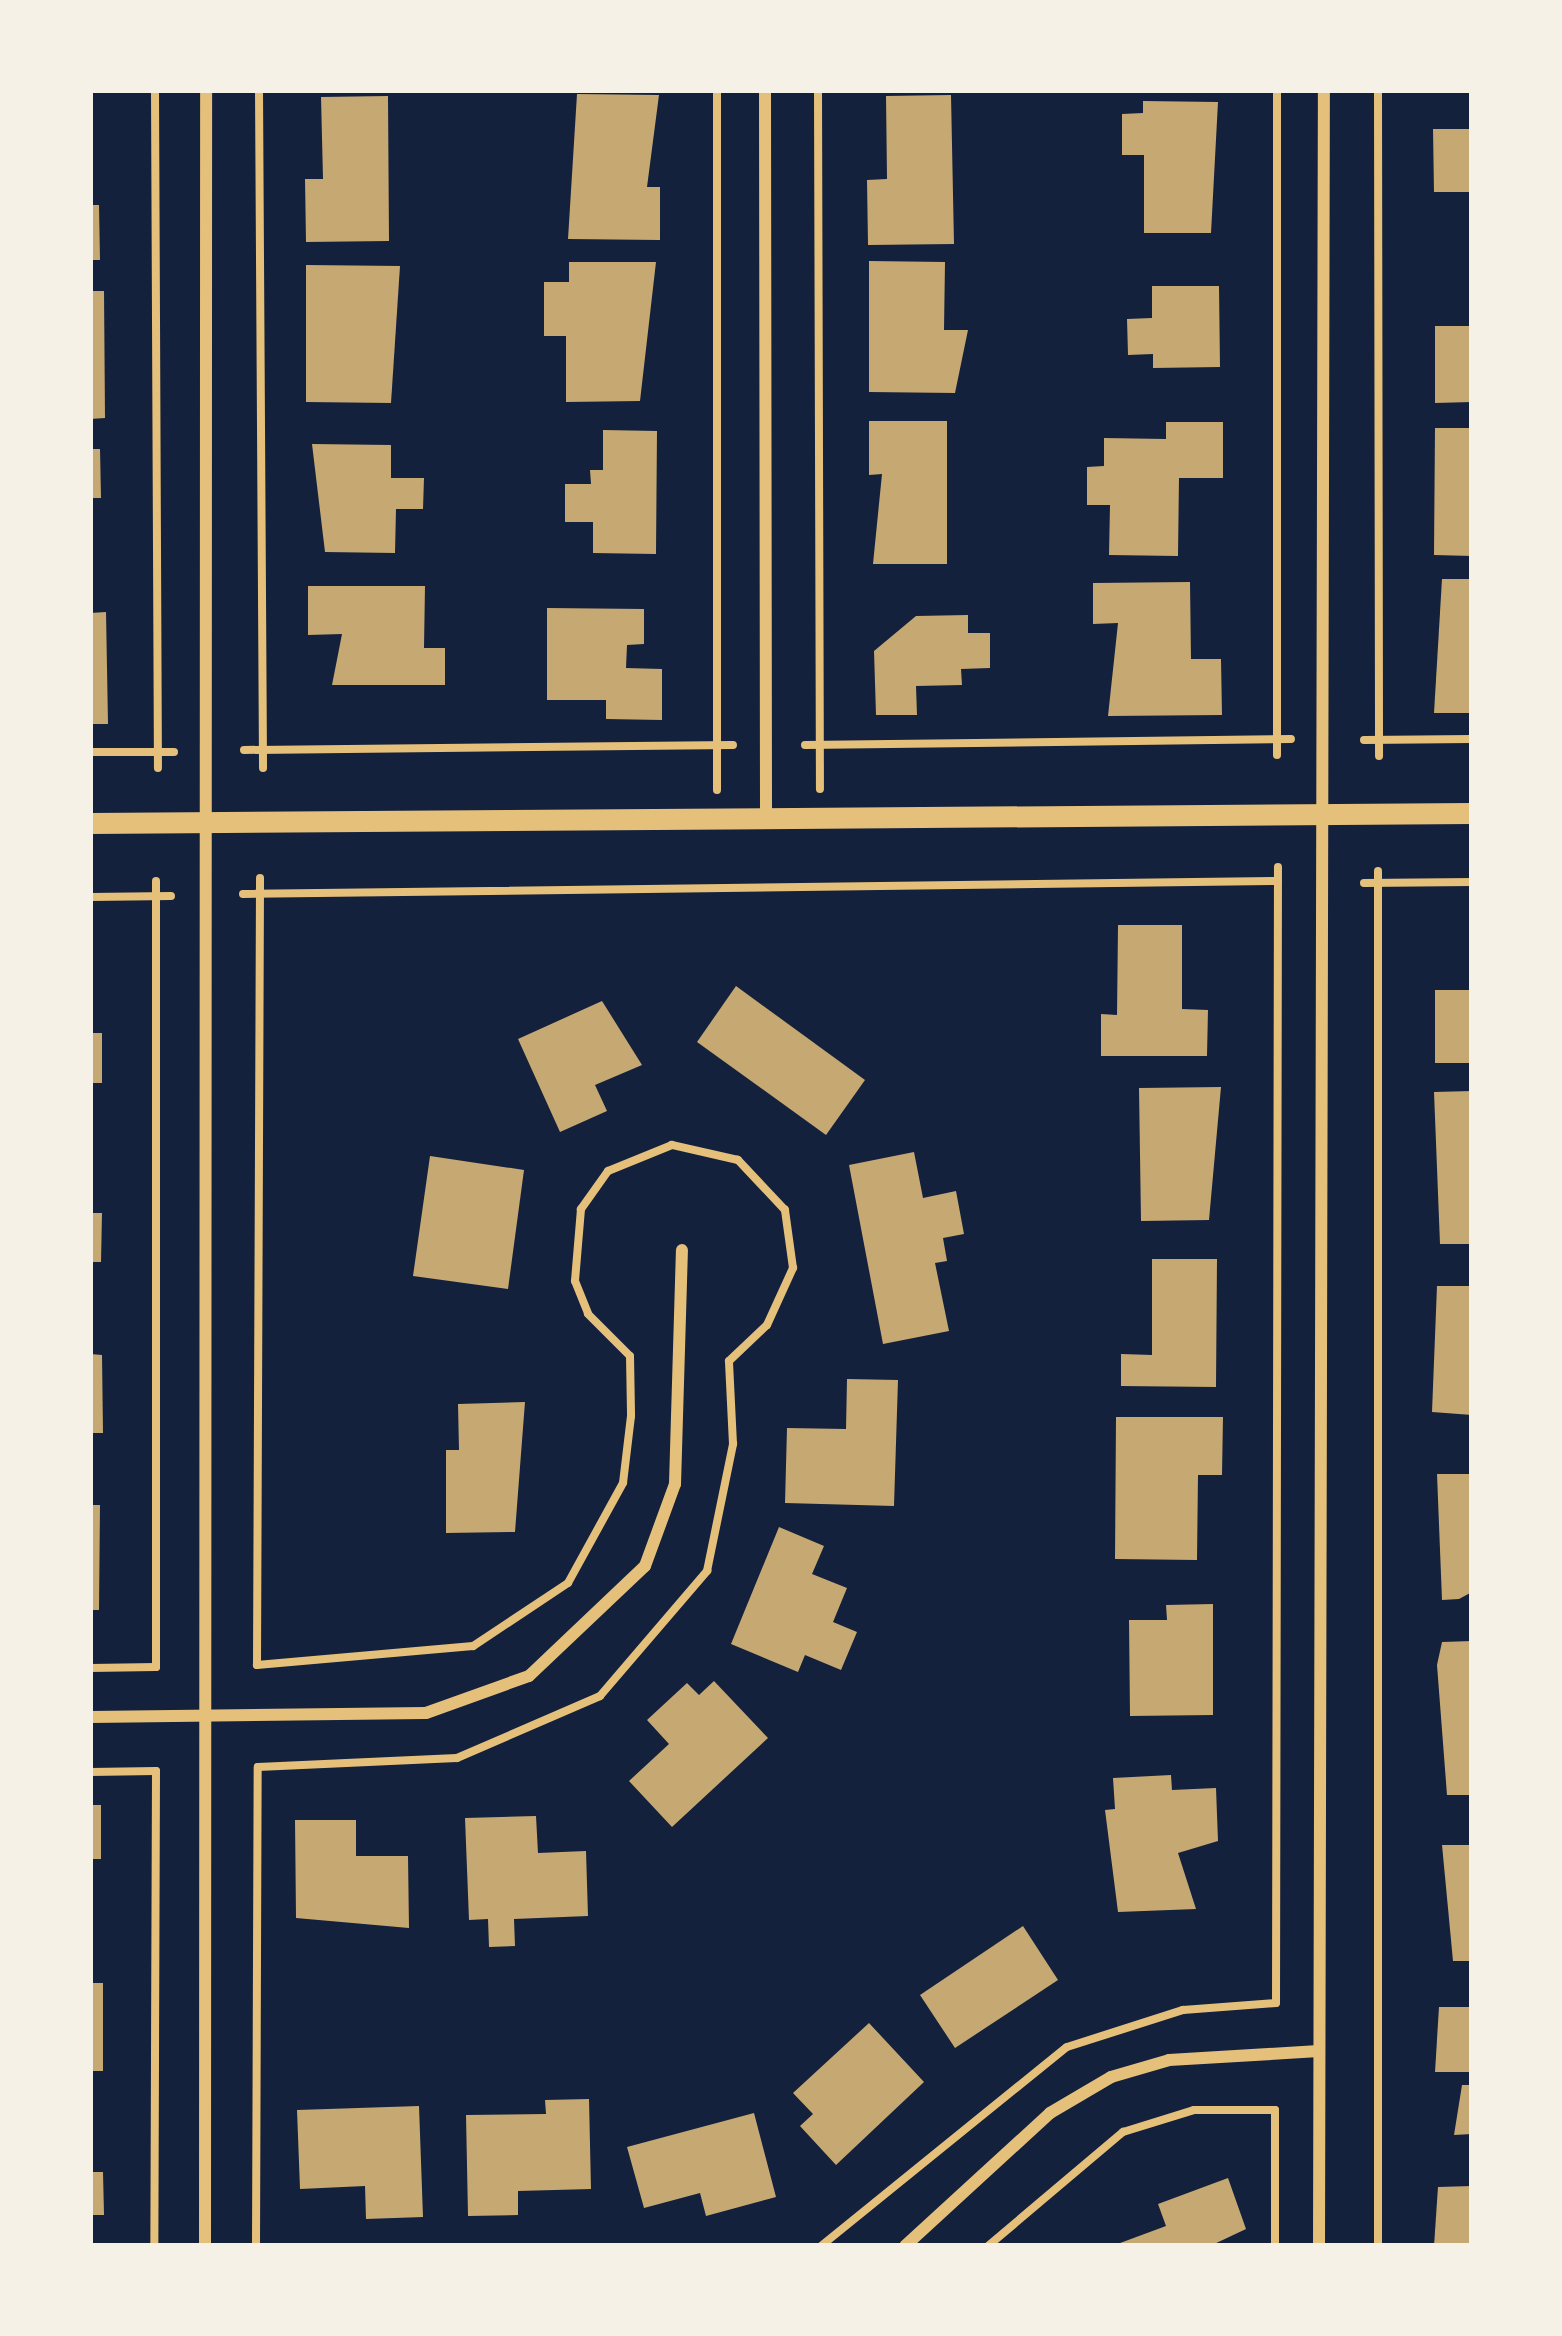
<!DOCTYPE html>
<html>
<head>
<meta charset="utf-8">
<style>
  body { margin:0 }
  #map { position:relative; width:1562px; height:2336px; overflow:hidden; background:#14213d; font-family:Commissioner,sans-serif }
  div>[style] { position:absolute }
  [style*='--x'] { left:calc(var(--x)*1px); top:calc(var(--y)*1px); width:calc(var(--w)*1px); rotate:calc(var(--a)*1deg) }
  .building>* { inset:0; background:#c6a872 }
  .path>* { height:8px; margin:-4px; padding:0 4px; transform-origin:4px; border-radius:4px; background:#e5c07b }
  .minor>* { height:12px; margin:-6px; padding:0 6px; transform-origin:6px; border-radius:6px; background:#e5c07b }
  .tertiary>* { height:21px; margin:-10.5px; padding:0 10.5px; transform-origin:10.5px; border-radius:10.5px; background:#e5c07b }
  span { translate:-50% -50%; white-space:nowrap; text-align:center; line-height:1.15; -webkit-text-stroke:9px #f6f1e7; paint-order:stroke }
  .frame { position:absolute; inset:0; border:93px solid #f6f1e7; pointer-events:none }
</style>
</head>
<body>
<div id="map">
  <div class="building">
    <i style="clip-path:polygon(577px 94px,659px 95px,647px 187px,660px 187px,660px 240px,568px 239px)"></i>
    <i style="clip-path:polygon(951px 95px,954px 244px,868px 245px,867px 180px,887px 179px,886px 96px)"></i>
    <i style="clip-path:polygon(388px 96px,389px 241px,306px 242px,305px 179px,323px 179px,321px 97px)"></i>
    <i style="clip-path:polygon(1143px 101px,1218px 102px,1211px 233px,1144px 233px,1144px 155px,1122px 155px,1122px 114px,1143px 113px)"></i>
    <i style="clip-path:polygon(1433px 129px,1472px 129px,1472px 192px,1434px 192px)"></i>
    <i style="clip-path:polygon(90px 205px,99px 205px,100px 260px,90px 260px)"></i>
    <i style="clip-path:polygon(869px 261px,945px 262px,944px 330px,968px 330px,955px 393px,869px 392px)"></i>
    <i style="clip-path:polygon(569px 262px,656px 262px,640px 401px,566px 402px,566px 336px,544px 336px,544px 282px,569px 282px)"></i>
    <i style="clip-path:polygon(306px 265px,400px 266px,391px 403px,306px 402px)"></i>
    <i style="clip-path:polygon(1152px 286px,1219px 286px,1220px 367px,1153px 368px,1153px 354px,1128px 355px,1127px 319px,1152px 318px)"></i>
    <i style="clip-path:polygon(90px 291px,104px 291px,105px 418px,90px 419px)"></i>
    <i style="clip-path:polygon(1435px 326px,1472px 326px,1472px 402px,1435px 403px)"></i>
    <i style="clip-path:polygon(869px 421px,947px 421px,947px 564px,873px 564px,882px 474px,869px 475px)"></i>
    <i style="clip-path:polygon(1166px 422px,1223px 422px,1223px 478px,1179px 478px,1178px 556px,1109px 555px,1110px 505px,1087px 505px,1087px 467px,1104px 466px,1104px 438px,1166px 439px)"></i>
    <i style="clip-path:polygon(1435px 428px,1472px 428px,1472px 556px,1434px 555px)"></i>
    <i style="clip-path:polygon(603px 430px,657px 431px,656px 554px,593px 553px,593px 522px,565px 522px,565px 484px,591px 484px,590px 470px,603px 470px)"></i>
    <i style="clip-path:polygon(312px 444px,391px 445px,391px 478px,424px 478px,423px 509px,396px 509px,395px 553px,325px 552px)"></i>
    <i style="clip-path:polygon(90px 449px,100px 449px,101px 498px,90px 498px)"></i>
    <i style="clip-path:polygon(1442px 579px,1472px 579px,1472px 713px,1434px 713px)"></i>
    <i style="clip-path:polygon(1190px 582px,1191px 659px,1221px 659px,1222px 715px,1108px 716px,1118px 623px,1093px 624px,1093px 583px)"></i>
    <i style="clip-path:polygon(308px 586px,425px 586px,424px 648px,445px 648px,445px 685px,332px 685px,342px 634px,308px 635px)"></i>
    <i style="clip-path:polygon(547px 608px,644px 609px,644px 644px,627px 645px,626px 668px,662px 669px,662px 720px,606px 719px,606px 700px,547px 700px)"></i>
    <i style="clip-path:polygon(106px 612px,108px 724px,90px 724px,90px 613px)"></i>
    <i style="clip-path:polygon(968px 615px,968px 633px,990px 633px,990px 668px,961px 669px,962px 685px,916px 686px,917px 715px,876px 715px,874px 651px,916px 616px)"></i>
    <i style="clip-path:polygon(1118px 925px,1182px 925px,1182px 1009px,1208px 1010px,1207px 1056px,1101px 1056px,1101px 1014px,1117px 1015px)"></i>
    <i style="clip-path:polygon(736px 986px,865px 1080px,826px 1135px,697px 1042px)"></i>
    <i style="clip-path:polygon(1435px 990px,1472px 990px,1472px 1063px,1435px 1063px)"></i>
    <i style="clip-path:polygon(602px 1001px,642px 1065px,595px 1085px,607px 1111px,560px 1132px,518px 1039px)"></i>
    <i style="clip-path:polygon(90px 1033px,102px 1033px,102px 1083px,90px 1083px)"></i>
    <i style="clip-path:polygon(1221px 1087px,1209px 1220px,1141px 1221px,1139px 1088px)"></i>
    <i style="clip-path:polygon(1472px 1091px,1472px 1244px,1440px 1244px,1434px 1092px)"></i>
    <i style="clip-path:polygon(914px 1152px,923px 1198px,956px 1191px,964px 1234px,943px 1238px,947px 1261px,935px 1263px,949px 1331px,883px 1344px,849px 1165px)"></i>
    <i style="clip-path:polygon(430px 1156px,524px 1170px,508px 1289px,413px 1276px)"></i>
    <i style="clip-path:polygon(90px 1213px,102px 1213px,101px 1262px,90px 1262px)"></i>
    <i style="clip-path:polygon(1152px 1259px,1217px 1259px,1216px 1387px,1121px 1386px,1121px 1354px,1152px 1355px)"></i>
    <i style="clip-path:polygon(1437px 1286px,1472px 1286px,1472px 1415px,1432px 1412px)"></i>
    <i style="clip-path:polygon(90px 1354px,102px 1355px,103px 1433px,90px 1433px)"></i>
    <i style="clip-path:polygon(847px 1379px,898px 1380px,894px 1506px,785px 1503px,787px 1428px,846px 1429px)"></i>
    <i style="clip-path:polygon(525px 1402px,515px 1532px,446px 1533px,446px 1450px,459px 1450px,458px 1404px)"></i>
    <i style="clip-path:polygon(1116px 1417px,1223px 1417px,1222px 1475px,1198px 1475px,1197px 1560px,1115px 1559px)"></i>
    <i style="clip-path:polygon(1437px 1474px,1472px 1474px,1472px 1592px,1459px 1599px,1442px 1600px)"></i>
    <i style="clip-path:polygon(90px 1505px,100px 1505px,99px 1610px,90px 1610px)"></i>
    <i style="clip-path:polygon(779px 1527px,824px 1546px,812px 1574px,847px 1588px,833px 1622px,857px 1632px,841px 1670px,805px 1655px,798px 1672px,731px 1644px)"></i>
    <i style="clip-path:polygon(1213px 1604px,1213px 1715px,1130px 1716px,1129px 1620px,1167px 1620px,1166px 1605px)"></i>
    <i style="clip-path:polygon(1472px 1641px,1472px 1795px,1447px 1795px,1437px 1665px,1442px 1642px)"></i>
    <i style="clip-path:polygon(714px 1681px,768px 1738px,672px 1827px,629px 1781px,669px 1744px,647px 1720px,687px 1683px,699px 1695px)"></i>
    <i style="clip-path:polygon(1171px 1775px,1172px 1790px,1216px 1788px,1218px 1841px,1178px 1853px,1196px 1909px,1118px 1912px,1105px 1810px,1115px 1809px,1113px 1778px)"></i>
    <i style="clip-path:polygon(90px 1805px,101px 1805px,101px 1859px,90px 1859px)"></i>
    <i style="clip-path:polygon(536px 1816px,538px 1853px,586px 1851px,588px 1916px,514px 1919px,515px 1946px,489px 1947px,488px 1919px,469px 1920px,465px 1818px)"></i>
    <i style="clip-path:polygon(295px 1820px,356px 1820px,356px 1856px,408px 1856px,409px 1928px,296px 1918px)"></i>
    <i style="clip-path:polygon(1442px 1845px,1472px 1845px,1472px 1961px,1453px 1961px)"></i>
    <i style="clip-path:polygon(1023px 1926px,1058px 1980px,955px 2048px,920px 1995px)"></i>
    <i style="clip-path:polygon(90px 1983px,103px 1983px,103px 2071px,90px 2071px)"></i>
    <i style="clip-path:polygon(1439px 2007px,1472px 2007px,1472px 2072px,1435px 2072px)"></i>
    <i style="clip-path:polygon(869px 2023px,924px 2082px,836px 2165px,800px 2126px,813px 2114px,793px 2093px)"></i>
    <i style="clip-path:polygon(1462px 2085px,1472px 2085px,1472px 2134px,1454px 2135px)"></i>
    <i style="clip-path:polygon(589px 2099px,591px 2189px,518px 2191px,518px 2215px,468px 2216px,466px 2115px,546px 2114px,545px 2100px)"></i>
    <i style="clip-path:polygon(419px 2106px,423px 2217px,366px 2219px,365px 2186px,300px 2189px,297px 2110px)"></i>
    <i style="clip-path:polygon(754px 2113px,776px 2197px,706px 2216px,700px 2193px,644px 2208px,627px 2147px)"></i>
    <i style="clip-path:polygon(90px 2172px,103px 2172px,104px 2215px,90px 2215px)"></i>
    <i style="clip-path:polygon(1228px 2178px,1246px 2229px,1210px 2246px,1112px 2246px,1166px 2226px,1158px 2204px)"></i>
    <i style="clip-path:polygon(1472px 2186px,1472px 2246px,1434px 2246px,1438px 2187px)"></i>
  </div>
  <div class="path">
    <i style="--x:155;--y:90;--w:678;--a:89.75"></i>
    <i style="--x:259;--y:90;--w:678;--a:89.66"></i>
    <i style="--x:818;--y:90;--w:699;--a:89.84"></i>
    <i style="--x:1277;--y:90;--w:665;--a:90"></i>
    <i style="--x:1378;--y:90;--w:666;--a:89.91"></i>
    <i style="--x:1364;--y:740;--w:108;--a:-0.5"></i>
    <i style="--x:805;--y:745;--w:486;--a:-0.7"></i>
    <i style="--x:244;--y:750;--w:489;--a:-0.6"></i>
    <i style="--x:90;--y:752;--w:84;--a:0"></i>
    <i style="--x:717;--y:790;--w:700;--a:-90"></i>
    <i style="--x:1364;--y:883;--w:108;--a:-0.5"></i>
    <i style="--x:243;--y:894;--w:1035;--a:-0.72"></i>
    <i style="--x:90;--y:897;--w:81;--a:-0.7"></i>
    <i style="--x:90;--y:1668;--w:66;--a:-0.9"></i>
    <i style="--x:156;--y:1667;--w:786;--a:-90"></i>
    <i style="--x:90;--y:1772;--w:66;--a:-0.9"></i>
    <i style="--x:156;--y:1771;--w:475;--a:90.2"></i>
    <i style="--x:256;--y:2246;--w:479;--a:-89.8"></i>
    <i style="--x:258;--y:1767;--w:199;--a:-2.6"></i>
    <i style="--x:457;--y:1758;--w:156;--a:-23.4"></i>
    <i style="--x:600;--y:1696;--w:165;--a:-49.4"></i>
    <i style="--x:707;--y:1571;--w:130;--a:-78.4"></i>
    <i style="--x:733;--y:1444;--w:83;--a:-92.8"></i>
    <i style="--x:729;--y:1361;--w:52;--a:-43.5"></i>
    <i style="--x:767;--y:1325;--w:63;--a:-65.5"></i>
    <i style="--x:793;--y:1268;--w:59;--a:-97.9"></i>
    <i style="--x:785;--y:1210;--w:69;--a:-133.2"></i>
    <i style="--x:738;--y:1160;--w:68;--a:-167.2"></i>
    <i style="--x:672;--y:1145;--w:69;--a:157.9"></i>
    <i style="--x:608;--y:1171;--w:47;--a:125.4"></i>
    <i style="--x:581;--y:1209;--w:72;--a:94.8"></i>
    <i style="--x:575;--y:1281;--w:35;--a:68"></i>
    <i style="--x:588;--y:1314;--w:59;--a:45"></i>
    <i style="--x:630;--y:1356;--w:60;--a:89"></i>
    <i style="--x:631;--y:1416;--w:67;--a:96.8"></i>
    <i style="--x:623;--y:1483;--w:114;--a:118.8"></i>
    <i style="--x:568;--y:1583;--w:114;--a:146.4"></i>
    <i style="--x:473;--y:1646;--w:217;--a:175"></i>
    <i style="--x:257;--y:1665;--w:787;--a:-89.78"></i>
    <i style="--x:821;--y:2246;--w:316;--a:-39"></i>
    <i style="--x:1067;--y:2047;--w:122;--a:-17.7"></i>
    <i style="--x:1183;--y:2010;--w:93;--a:-4.3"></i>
    <i style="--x:1276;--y:2003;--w:1136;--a:-89.9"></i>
    <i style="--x:988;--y:2246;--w:177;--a:-40.2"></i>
    <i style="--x:1123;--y:2132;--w:74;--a:-17.2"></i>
    <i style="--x:1194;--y:2110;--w:81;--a:0"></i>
    <i style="--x:1275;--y:2110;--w:136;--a:90"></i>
    <i style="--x:1378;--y:2246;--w:1375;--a:-90"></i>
  </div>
  <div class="minor">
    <i style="--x:765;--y:90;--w:725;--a:89.92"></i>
    <i style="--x:90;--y:1717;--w:336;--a:-0.7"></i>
    <i style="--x:426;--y:1713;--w:109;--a:-19.8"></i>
    <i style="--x:529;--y:1676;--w:160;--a:-43.5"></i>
    <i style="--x:645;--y:1566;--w:87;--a:-69.9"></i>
    <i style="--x:675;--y:1484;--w:234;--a:-88.3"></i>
    <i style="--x:205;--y:2246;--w:2156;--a:-89.97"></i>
    <i style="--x:905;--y:2246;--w:197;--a:-42.5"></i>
    <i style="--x:1050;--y:2113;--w:71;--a:-30.5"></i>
    <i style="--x:1111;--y:2077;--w:60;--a:-16.3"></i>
    <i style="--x:1169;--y:2060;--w:150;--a:-3.4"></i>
    <i style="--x:1319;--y:2246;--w:2156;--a:-89.87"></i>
  </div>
  <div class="tertiary">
    <i style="--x:90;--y:823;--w:1382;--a:-0.41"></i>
  </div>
  <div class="frame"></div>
</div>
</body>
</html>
